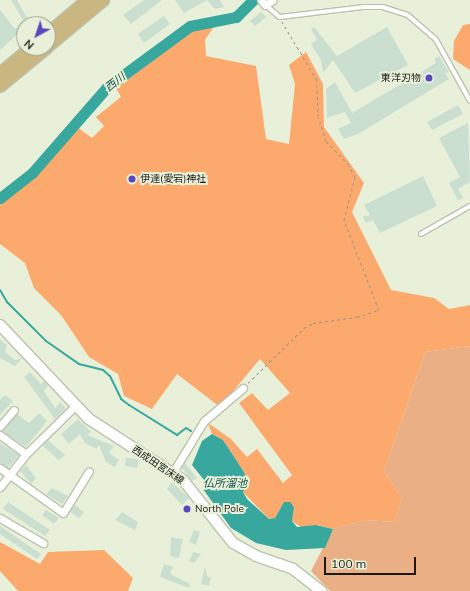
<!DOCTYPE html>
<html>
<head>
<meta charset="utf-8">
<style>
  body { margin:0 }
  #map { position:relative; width:470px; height:591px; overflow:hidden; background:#e9f0da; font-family:Mulish,"Noto Sans JP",sans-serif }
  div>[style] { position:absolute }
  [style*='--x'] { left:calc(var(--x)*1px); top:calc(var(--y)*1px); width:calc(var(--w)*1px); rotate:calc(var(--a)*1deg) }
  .green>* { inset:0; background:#ebaf85 }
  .forest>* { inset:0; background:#fca96d }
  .water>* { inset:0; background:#38a79d }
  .stream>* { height:2px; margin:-1px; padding:0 1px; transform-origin:1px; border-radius:1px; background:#38a79d }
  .river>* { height:11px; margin:-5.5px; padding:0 5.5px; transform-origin:5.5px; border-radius:5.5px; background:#38a79d }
  .building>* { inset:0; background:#cadfd0 }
  .path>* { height:1px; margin-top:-0.5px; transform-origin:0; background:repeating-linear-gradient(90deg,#939888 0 3px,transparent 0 6px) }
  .roads { filter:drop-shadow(1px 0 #bcc3ad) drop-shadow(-1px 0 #bcc3ad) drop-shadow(0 1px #bcc3ad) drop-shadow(0 -1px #bcc3ad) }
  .service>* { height:3.5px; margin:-1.75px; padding:0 1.75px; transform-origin:1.75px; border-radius:1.75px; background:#fff }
  .minor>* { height:7px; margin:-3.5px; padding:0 3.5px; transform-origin:3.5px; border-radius:3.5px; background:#fff }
  .secondary>* { height:10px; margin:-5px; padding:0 5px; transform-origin:5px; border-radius:5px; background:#fff }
  .trunk>* { height:12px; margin:-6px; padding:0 6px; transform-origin:6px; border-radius:6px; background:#cab680 }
  .dots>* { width:11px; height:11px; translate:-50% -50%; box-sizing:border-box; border:2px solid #e9f0da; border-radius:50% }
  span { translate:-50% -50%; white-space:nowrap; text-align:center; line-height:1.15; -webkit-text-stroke:4px #e9f0da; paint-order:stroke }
  .poi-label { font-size:10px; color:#191c14 }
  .right { translate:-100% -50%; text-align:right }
  .left { translate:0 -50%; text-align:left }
  .street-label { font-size:10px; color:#191c14 }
  .water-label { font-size:11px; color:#104f4a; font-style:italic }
  .north { position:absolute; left:16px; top:16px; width:40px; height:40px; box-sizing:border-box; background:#e9f0da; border:1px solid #969b8b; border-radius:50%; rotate:220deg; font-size:11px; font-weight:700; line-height:16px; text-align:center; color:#191c14 }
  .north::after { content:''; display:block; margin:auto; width:14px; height:18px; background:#5a46be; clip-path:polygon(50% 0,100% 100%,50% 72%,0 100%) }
  .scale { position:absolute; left:324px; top:557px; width:92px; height:18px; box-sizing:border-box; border:2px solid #191c14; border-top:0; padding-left:5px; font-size:12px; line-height:14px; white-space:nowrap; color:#191c14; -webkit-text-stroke:3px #e9f0da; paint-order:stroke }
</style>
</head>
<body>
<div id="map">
  <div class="green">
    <i style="clip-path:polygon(470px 346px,470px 591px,330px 591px,311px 571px,333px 529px,365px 520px,395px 522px,402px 498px,384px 472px,425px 352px)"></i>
  </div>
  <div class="forest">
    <i style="clip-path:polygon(470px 24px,470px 70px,453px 59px,454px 41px,463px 25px)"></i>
    <i style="clip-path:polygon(215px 25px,205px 40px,206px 56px,256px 66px,266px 139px,289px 144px,295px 84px,289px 65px,306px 52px,323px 84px,324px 127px,364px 183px,352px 212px,391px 290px,434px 298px,449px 309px,470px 305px,470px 346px,425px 352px,384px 472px,402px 498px,395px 522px,365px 520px,333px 529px,317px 525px,304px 529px,292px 521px,293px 507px,284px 502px,275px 518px,269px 519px,243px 492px,244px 472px,223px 440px,212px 434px,208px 423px,231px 439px,247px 457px,257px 449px,283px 483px,292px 475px,239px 403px,252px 393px,268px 410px,290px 393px,260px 359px,220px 407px,177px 374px,152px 409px,124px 396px,118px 374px,89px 357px,61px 315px,34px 288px,25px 263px,0 244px,0 203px,20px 190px,77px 127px,92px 138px,104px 126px,96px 117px,121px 97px,116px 88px,193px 31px)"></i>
    <i style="clip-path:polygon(0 542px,40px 564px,48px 552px,104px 550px,133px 578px,128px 591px,18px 591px,0 571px)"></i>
  </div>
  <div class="water">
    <i style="clip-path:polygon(212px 434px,223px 440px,244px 472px,247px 482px,243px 492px,247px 499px,269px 519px,275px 518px,284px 502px,290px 502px,294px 507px,292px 521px,297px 527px,316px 525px,333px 529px,325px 548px,286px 550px,256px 543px,231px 528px,203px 489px,204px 480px,192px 465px,202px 441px)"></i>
  </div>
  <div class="stream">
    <i style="--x:0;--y:290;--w:14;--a:60"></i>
    <i style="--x:7;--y:302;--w:55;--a:45"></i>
    <i style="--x:46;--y:341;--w:40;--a:34.9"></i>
    <i style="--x:79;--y:364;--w:25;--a:14"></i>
    <i style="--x:103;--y:370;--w:9;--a:41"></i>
    <i style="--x:110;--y:376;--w:25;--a:64"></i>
    <i style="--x:121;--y:399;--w:10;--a:37"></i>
    <i style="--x:129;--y:405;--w:57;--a:32"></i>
    <i style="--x:177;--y:435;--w:11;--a:-38"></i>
    <i style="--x:186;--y:428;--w:6;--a:31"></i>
  </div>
  <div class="river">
    <i style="--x:0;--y:198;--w:41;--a:-38"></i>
    <i style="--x:32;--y:173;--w:114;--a:-48.9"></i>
    <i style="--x:107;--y:87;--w:103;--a:-36.3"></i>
    <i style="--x:190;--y:26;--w:47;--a:-11.1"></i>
    <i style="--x:236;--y:17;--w:24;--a:-45"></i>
  </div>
  <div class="building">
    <i style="clip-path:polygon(11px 0,17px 0,27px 18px,23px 20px)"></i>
    <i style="clip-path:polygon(144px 0,162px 0,131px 24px,123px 15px)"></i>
    <i style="clip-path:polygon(175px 0,220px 0,224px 7px,215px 9px,207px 0,184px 13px)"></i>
    <i style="clip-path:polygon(0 10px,15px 29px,19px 26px,23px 29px,0 50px)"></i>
    <i style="clip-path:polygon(261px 12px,266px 17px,255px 26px,250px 21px)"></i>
    <i style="clip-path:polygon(164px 16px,170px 24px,144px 43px,138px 34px)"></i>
    <i style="clip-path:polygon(314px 27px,337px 56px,387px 27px,408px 65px,355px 93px,333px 60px,323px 73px,321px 60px,311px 44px,317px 40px,311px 29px)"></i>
    <i style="clip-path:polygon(439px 56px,449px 72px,445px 73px,449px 79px,358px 134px,344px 139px,338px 129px,351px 123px,345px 112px,327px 118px,326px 89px,335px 82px,352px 113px,436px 63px,434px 59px)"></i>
    <i style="clip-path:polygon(458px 105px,463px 114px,432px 130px,427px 122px)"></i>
    <i style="clip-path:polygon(468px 123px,470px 182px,458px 189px,463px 198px,458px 200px,449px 183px,460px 177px,439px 138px)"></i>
    <i style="clip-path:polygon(423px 176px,437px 206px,380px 233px,373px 220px,366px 223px,363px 217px,370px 215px,364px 205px)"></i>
    <i style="clip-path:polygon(0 339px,7px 345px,5px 352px,15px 360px,23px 358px,15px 366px,0 358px)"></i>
    <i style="clip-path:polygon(30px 372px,41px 384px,44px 381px,48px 386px,44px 391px,55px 408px,60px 402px,66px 408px,55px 419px,24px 377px)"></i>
    <i style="clip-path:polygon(5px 395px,13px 401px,0 415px,0 400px)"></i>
    <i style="clip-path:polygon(39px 413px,47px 421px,26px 447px,2px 431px,17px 414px,29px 423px)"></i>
    <i style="clip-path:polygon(78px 419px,91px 432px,87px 435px,114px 446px,109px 453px,119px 460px,115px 467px,106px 462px,99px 445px,97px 449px,85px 443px,80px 434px,69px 444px,61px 434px)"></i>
    <i style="clip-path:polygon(48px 440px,65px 455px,59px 460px,43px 446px)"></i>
    <i style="clip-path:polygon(0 443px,19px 455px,8px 468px,0 463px)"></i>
    <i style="clip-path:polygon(126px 458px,139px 459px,137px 468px,125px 466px)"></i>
    <i style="clip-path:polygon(185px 463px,197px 478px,192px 481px,182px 468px)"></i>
    <i style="clip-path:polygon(26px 465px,36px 478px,31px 484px,20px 471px)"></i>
    <i style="clip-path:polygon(172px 482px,189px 498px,182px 505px,167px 489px)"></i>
    <i style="clip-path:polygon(52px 488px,68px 496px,62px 504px,46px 494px)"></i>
    <i style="clip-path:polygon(8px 502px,50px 530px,45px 536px,3px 509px)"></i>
    <i style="clip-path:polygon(75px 505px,84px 512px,79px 518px,70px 512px)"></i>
    <i style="clip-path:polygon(46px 510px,59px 518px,54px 524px,42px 515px)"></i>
    <i style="clip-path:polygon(122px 512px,138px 522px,135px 530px,115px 520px)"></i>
    <i style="clip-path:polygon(0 526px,41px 554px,37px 559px,0 534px)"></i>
    <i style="clip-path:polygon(194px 530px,200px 532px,196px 545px,189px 542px)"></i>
    <i style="clip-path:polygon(171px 537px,183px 539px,179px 558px,170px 556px)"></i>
    <i style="clip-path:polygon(193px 552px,201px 554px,194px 563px,189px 561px)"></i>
    <i style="clip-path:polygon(164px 564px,173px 567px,170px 574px,190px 584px,189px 588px,160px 577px)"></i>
    <i style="clip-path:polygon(205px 566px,207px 576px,211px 578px,209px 586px,201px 584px)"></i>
  </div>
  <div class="path">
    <i style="--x:248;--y:383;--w:78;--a:-44.5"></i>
    <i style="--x:304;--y:328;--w:10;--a:-29"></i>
    <i style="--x:313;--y:323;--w:44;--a:-7.8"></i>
    <i style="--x:357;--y:317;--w:23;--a:-18"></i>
    <i style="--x:379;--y:310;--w:97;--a:-111.3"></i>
    <i style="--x:344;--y:220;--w:44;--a:-75.7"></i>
    <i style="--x:355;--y:177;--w:13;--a:-117"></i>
    <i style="--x:349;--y:165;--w:33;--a:-134"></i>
    <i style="--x:326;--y:141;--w:25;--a:-108"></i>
    <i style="--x:318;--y:117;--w:37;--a:-92"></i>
    <i style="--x:317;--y:80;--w:68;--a:-121.1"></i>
  </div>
  <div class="roads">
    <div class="service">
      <i style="--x:266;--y:5;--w:18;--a:41"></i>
      <i style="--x:280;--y:17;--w:85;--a:-6.8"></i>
      <i style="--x:364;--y:7;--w:19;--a:0"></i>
      <i style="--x:383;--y:7;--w:26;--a:18"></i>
      <i style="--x:408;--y:15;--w:37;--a:41"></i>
      <i style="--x:436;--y:39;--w:70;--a:60.9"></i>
      <i style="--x:421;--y:234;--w:56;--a:-29.7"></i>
    </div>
    <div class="minor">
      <i style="--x:261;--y:0;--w:6;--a:51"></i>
      <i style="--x:265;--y:5;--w:9;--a:-32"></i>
      <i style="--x:0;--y:426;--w:21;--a:-49"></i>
      <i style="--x:0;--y:435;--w:32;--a:36"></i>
      <i style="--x:0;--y:468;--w:77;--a:35.5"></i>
      <i style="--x:63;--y:513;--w:49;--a:-58.2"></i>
      <i style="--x:173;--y:472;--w:60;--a:-58.7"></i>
      <i style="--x:204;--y:421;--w:51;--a:-40.2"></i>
      <i style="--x:0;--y:487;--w:42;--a:-51.8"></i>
      <i style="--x:26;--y:454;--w:69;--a:-44.4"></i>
      <i style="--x:0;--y:518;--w:50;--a:30.2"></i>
    </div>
    <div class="secondary">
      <i style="--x:0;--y:325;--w:129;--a:46.6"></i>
      <i style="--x:89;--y:419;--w:112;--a:33"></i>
      <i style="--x:183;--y:480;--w:80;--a:51.6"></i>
      <i style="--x:233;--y:543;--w:26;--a:29"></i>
      <i style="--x:256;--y:556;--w:39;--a:19"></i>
      <i style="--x:293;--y:569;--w:36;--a:38"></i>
    </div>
    <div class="trunk">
      <i style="--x:48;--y:34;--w:52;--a:-40.4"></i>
      <i style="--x:48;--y:46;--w:72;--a:-39.9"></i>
      <i style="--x:0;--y:74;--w:40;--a:-40"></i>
      <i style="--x:0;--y:86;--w:60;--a:-39.6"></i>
    </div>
  </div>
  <div class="dots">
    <i style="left:429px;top:78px;background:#5a46be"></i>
    <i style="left:132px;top:179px;background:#5a46be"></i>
    <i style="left:187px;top:509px;background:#5a46be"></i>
  </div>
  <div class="poi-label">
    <span class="right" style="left:421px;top:78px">東洋刃物</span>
    <span class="left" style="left:140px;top:179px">伊達(愛宕)神社</span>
    <span class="left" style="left:195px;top:509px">North Pole</span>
  </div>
  <div class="street-label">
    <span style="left:158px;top:465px;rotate:34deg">西成田宮床線</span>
  </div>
  <div class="water-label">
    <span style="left:115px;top:82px;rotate:-38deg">西川</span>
    <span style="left:225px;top:483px">仏所溜池</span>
  </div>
  <div class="north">N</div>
  <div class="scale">100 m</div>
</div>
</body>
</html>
